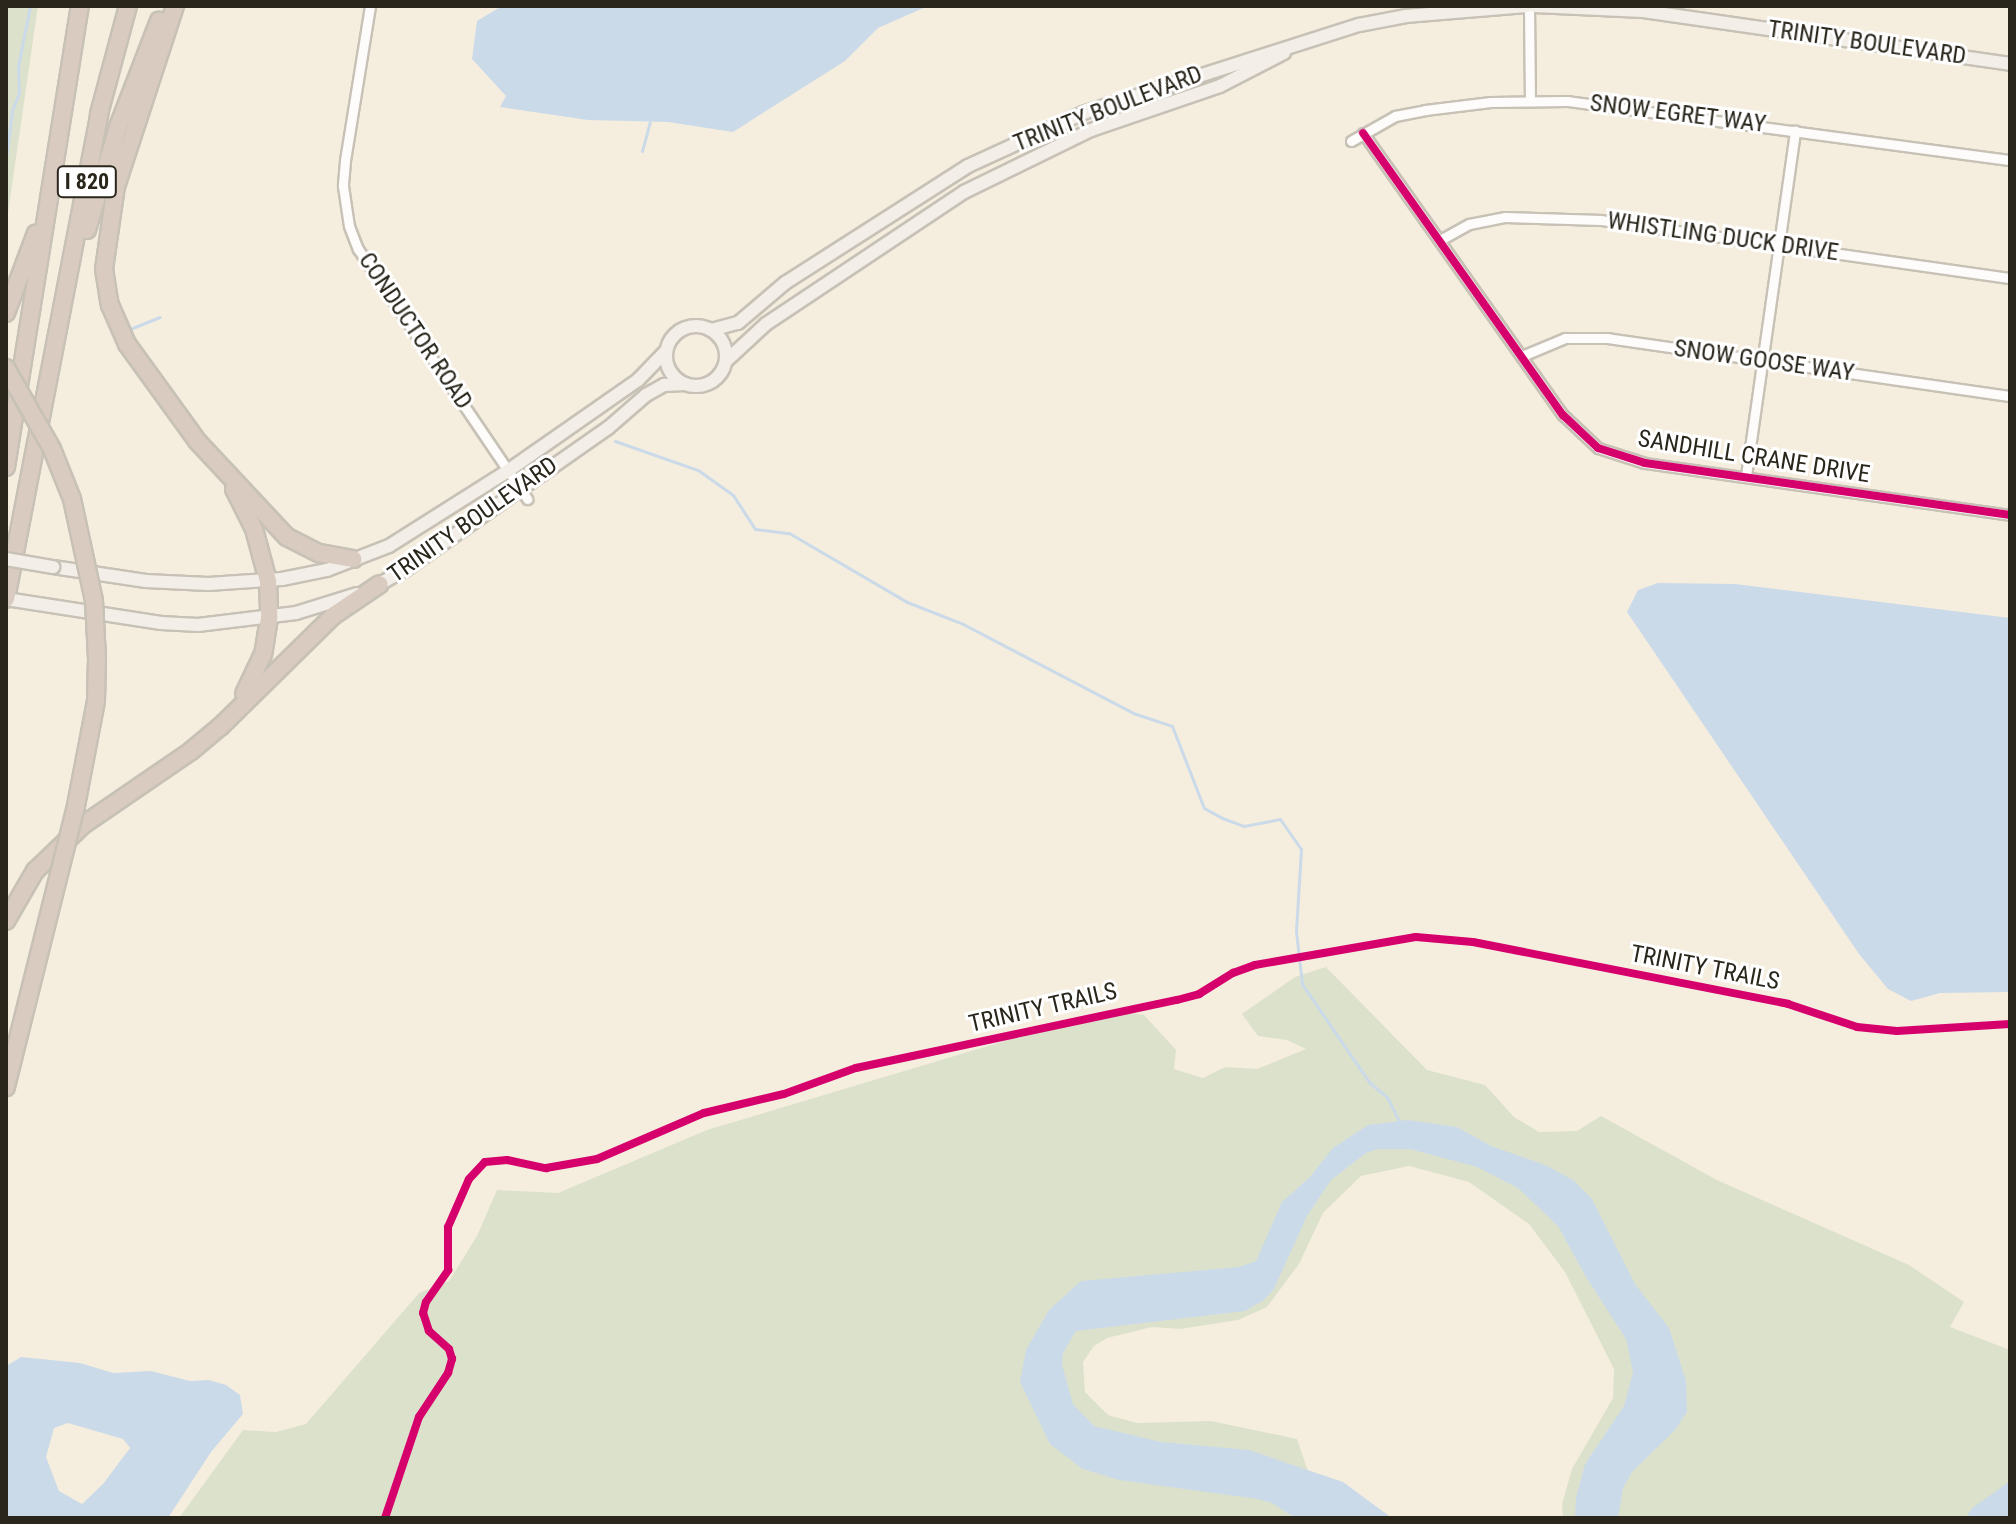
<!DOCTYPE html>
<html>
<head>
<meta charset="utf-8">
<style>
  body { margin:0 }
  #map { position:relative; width:2016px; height:1524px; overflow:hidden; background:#f5eedf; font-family:"Roboto Condensed",sans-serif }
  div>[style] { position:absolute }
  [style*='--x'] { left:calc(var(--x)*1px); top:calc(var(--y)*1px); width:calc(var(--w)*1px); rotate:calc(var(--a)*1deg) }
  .green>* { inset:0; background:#dce1cc }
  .water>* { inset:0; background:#cbdae8 }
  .stream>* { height:3px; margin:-1.5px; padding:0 1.5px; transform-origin:1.5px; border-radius:1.5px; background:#cbdae8 }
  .roads { filter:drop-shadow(2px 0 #c7c1b6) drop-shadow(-2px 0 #c7c1b6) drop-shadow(0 2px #c7c1b6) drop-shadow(0 -2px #c7c1b6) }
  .minor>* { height:9px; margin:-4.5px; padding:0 4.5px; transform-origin:4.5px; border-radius:4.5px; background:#fefcfa }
  .secondary>* { height:12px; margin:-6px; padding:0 6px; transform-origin:6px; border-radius:6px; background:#f3eee8 }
  .secondary>.ring { margin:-6px; padding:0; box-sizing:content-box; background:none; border:12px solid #f3eee8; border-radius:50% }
  .motorway>* { height:16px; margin:-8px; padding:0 8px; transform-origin:8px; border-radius:8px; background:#dacbc0 }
  .bridges { filter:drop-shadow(2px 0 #c7c1b6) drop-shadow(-2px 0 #c7c1b6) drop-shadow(0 2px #c7c1b6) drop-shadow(0 -2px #c7c1b6) }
  .secondary-bridge>* { height:12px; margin:-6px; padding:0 6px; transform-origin:6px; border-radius:6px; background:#f3eee8 }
  .motorway-bridge>* { height:16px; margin:-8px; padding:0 8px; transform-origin:8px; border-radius:8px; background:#dacbc0 }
  .cycleway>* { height:8px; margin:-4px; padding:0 4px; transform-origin:4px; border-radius:4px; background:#d6006c }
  span { translate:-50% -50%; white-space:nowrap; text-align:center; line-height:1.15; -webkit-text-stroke:6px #fff; paint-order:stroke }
  .shield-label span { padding:2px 6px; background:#fff; border:2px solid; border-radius:6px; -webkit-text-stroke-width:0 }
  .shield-label { font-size:22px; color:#2a261c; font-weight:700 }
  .street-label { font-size:24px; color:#2a261c }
  .frame { position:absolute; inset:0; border:8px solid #2a261c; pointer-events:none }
</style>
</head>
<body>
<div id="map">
  <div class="green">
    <i style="clip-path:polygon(6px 6px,38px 6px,6px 227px)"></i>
    <i style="clip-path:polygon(1326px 967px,1427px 1070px,1485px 1085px,1514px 1117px,1539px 1132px,1577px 1131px,1601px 1116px,1717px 1180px,1909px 1265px,1964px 1302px,1950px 1327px,2010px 1350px,2010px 1518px,1563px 1518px,1562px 1504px,1572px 1469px,1613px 1398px,1614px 1369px,1565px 1272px,1529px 1224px,1469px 1182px,1409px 1166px,1361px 1176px,1323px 1213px,1299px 1264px,1267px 1307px,1238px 1320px,1180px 1329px,1152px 1327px,1107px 1338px,1094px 1346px,1083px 1362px,1085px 1392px,1108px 1415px,1137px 1423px,1211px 1421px,1297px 1439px,1317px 1498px,1339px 1518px,179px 1518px,243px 1430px,276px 1432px,306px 1424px,419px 1293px,449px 1281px,477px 1236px,497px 1190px,558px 1193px,707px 1130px,1108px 1010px,1144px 1015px,1176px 1050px,1174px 1069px,1203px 1078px,1225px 1067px,1257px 1069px,1306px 1049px,1287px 1040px,1258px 1036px,1242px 1014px,1295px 977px)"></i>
  </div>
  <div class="water">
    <i style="clip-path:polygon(502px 6px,928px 6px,878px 28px,845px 61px,733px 132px,668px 122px,588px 120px,500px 107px,506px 96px,472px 59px,477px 21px)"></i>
    <i style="clip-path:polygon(1658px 583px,1735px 584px,2010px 618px,2010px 992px,1940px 993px,1911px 1001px,1888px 989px,1859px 954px,1627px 612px,1638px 590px)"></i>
    <i style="clip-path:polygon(1408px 1120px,1457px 1127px,1491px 1146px,1545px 1165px,1573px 1180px,1592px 1199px,1635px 1284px,1669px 1328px,1686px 1381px,1687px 1412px,1675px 1430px,1632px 1472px,1623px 1488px,1618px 1518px,1575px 1518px,1576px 1498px,1585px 1464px,1624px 1406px,1633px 1372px,1626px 1339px,1586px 1277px,1558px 1226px,1518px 1188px,1477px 1167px,1410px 1149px,1378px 1149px,1366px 1153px,1331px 1180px,1307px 1216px,1274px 1289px,1264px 1300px,1245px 1311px,1076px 1331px,1063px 1353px,1062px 1364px,1073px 1404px,1094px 1426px,1161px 1442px,1249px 1450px,1343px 1482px,1392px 1518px,1295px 1518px,1272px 1503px,1258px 1499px,1119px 1480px,1083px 1469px,1050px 1444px,1020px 1382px,1026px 1350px,1049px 1310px,1081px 1281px,1239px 1267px,1256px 1261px,1282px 1202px,1310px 1177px,1333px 1148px,1368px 1125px)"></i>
    <i style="clip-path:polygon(evenodd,21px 1357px,80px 1363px,113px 1373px,151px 1371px,190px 1381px,209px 1380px,226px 1385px,240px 1395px,243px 1414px,211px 1452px,168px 1518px,6px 1518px,6px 1366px,21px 1357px,68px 1423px,123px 1439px,130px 1448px,103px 1484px,82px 1504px,59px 1491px,46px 1457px,54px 1428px,68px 1423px)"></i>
    <i style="clip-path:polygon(2010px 1481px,2010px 1518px,1966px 1518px,1971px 1509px)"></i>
  </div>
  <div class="stream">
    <i style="--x:642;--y:151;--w:30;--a:-75"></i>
    <i style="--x:6;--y:159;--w:48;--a:-82.9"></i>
    <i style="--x:12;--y:111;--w:19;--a:-69"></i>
    <i style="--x:19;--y:93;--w:27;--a:-92"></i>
    <i style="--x:18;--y:66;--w:61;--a:-78.7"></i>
    <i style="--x:130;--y:329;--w:32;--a:-22"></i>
    <i style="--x:615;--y:441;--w:88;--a:19.3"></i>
    <i style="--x:698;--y:470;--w:43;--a:35.5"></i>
    <i style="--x:733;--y:495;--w:40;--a:57.1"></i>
    <i style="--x:755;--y:529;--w:34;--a:7"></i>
    <i style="--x:789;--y:533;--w:137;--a:30.3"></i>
    <i style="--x:907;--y:602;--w:60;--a:21.4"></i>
    <i style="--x:963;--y:624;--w:192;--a:27.6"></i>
    <i style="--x:1133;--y:713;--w:41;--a:18.4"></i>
    <i style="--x:1172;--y:726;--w:88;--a:68.7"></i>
    <i style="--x:1204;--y:808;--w:21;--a:29"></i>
    <i style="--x:1222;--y:818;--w:23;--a:20"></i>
    <i style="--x:1244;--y:826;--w:37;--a:-11"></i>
    <i style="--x:1280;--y:819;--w:37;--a:55"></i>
    <i style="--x:1301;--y:849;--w:82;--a:93.5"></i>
    <i style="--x:1296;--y:931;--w:53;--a:83.5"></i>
    <i style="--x:1302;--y:984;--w:119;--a:55.6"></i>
    <i style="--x:1369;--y:1082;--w:23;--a:40"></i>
    <i style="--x:1387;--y:1097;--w:29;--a:63"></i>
  </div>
  <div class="roads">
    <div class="minor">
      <i style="--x:370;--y:6;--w:157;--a:99.2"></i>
      <i style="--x:345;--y:161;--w:25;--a:95"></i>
      <i style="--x:343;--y:186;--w:40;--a:81.5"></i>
      <i style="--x:349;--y:226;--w:25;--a:69"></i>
      <i style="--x:358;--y:249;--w:302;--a:55.9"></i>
      <i style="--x:1529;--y:6;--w:95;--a:89.4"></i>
      <i style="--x:1363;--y:133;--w:346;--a:54.7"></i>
      <i style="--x:1563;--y:415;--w:48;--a:43.3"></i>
      <i style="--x:1598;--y:448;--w:49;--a:17.7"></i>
      <i style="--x:1645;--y:463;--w:369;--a:8.1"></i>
      <i style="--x:1351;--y:141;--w:51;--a:-29.6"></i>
      <i style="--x:1395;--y:116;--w:31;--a:-11"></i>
      <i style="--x:1425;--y:110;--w:66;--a:-6.9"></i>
      <i style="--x:1491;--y:102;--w:76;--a:-0.8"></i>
      <i style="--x:1567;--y:101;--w:447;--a:7.6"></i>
      <i style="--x:1440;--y:240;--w:33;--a:-29"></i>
      <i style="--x:1469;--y:224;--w:37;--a:-11"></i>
      <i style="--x:1505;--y:217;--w:96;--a:1.8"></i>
      <i style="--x:1601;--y:220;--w:413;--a:8.1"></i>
      <i style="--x:1522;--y:356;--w:47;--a:-22.7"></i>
      <i style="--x:1565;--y:338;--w:42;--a:0"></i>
      <i style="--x:1607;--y:338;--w:407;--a:8.2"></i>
      <i style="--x:1746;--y:476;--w:349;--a:-81.9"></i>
    </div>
    <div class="secondary">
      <i style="--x:1534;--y:6;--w:109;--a:2.6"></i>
      <i style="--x:1643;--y:11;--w:371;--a:8.2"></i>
      <i class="ring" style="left:666px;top:326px;width:48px;height:48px"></i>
      <i style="--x:711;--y:330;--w:28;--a:-15"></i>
      <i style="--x:738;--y:323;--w:62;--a:-40.4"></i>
      <i style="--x:785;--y:283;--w:217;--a:-32.6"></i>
      <i style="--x:968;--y:166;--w:127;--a:-24.7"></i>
      <i style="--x:1083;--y:113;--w:290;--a:-17.7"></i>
      <i style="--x:1359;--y:25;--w:48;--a:-10.8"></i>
      <i style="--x:1406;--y:16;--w:121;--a:-4.7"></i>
      <i style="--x:726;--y:361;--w:54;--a:-42.8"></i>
      <i style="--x:766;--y:324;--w:238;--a:-33.7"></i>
      <i style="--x:964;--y:192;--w:141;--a:-26"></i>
      <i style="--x:1091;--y:130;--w:136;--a:-18.8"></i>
      <i style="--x:1220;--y:86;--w:72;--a:-27.3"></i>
      <i style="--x:53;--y:567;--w:94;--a:8.6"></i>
      <i style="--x:146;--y:581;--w:62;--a:2.8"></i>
      <i style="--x:208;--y:584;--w:74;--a:-3.9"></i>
      <i style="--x:282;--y:579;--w:46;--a:-11.3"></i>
      <i style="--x:327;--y:570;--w:66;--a:-21.2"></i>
      <i style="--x:389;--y:546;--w:142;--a:-32.3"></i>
      <i style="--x:509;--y:470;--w:157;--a:-34.9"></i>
      <i style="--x:638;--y:380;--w:40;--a:-46"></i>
      <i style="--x:374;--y:587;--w:35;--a:-29"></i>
      <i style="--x:405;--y:570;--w:248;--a:-35"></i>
      <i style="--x:608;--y:428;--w:50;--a:-41"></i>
      <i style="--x:646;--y:395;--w:21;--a:-29"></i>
      <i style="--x:664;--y:385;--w:21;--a:-3"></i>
      <i style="--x:6;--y:599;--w:157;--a:8.8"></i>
      <i style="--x:161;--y:623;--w:37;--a:3"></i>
      <i style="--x:198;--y:625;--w:99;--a:-7"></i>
      <i style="--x:296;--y:613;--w:64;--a:-17.3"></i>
    </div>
    <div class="motorway">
      <i style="--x:175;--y:6;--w:189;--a:108.1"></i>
      <i style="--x:116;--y:186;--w:84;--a:98.2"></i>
      <i style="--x:104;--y:269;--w:36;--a:81"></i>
      <i style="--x:110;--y:305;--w:43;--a:66.4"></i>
      <i style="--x:127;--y:344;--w:121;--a:54.1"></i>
      <i style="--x:198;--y:442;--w:130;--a:46.9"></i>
      <i style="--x:287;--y:537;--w:36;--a:27"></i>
      <i style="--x:319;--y:553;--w:35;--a:10"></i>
      <i style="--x:87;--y:230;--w:108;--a:-73.2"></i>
      <i style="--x:118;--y:127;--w:114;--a:-68.9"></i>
      <i style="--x:6;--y:313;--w:85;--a:-69.4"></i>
      <i style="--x:6;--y:467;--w:467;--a:-80.9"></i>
      <i style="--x:234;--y:489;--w:45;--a:63.4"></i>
      <i style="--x:254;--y:529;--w:54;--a:74.9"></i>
      <i style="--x:268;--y:581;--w:37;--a:88"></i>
      <i style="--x:269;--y:618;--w:36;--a:99"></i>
      <i style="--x:263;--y:654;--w:44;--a:115.4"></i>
      <i style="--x:6;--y:599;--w:494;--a:-79.1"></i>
      <i style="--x:99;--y:114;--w:112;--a:-75"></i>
      <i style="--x:6;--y:921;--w:58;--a:-59.9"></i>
      <i style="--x:35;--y:871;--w:66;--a:-43.8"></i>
      <i style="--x:83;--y:825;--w:131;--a:-34.4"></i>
      <i style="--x:191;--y:751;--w:38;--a:-40"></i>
      <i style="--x:220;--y:727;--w:160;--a:-44.5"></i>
      <i style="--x:334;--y:615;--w:55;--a:-34"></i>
    </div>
  </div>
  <div class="bridges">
    <div class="secondary-bridge">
      <i style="--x:6;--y:559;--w:48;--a:9.7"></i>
    </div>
    <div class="motorway-bridge">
      <i style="--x:6;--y:368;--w:93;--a:60.4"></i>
      <i style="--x:52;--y:449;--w:54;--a:68.2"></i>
      <i style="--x:72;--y:499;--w:104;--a:77.8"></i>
      <i style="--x:94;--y:601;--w:58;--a:87"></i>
      <i style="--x:97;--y:659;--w:42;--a:91.4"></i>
      <i style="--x:96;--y:701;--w:107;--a:100.8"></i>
      <i style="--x:76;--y:806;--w:290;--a:104"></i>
    </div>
  </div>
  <div class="cycleway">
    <i style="--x:1363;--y:133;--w:346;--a:54.7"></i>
    <i style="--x:1563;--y:415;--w:48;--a:43.3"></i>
    <i style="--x:1598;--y:448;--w:49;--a:17.7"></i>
    <i style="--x:1645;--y:463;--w:369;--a:8.1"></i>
    <i style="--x:385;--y:1518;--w:107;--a:-71.4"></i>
    <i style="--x:419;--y:1417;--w:53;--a:-56.6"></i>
    <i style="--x:448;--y:1373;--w:15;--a:-74"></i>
    <i style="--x:452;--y:1359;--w:10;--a:-107"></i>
    <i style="--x:449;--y:1349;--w:27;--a:-138"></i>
    <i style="--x:429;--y:1331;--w:19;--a:-108"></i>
    <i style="--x:423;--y:1313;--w:11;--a:-75"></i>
    <i style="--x:426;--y:1302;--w:39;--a:-55"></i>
    <i style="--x:448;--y:1270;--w:43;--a:-90"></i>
    <i style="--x:448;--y:1227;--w:52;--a:-66.4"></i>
    <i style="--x:469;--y:1179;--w:23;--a:-47"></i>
    <i style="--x:485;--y:1162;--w:22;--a:-5"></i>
    <i style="--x:507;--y:1160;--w:40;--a:12"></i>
    <i style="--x:546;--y:1168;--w:52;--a:-10"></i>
    <i style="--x:597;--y:1159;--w:116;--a:-23.3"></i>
    <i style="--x:704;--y:1113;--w:82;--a:-13.4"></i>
    <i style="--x:784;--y:1094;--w:77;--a:-19.9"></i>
    <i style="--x:856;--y:1068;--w:328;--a:-12"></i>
    <i style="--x:1177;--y:1000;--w:23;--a:-15"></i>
    <i style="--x:1199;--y:994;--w:40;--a:-32"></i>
    <i style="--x:1233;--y:973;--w:23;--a:-20"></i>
    <i style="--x:1255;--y:965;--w:163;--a:-9.9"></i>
    <i style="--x:1416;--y:937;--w:57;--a:5"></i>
    <i style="--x:1473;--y:942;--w:321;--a:11.1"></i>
    <i style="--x:1788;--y:1004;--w:73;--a:18.4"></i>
    <i style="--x:1857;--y:1027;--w:40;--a:5.7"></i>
    <i style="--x:1897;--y:1031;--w:113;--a:-3.5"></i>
  </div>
  <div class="shield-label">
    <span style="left:87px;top:182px">I 820</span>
  </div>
  <div class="street-label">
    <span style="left:1867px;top:43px;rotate:8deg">TRINITY BOULEVARD</span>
    <span style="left:1108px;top:109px;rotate:-21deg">TRINITY BOULEVARD</span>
    <span style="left:1678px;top:114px;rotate:7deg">SNOW EGRET WAY</span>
    <span style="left:1723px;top:237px;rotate:8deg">WHISTLING DUCK DRIVE</span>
    <span style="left:415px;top:331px;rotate:56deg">CONDUCTOR ROAD</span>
    <span style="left:1764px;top:361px;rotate:8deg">SNOW GOOSE WAY</span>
    <span style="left:1754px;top:457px;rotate:9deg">SANDHILL CRANE DRIVE</span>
    <span style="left:473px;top:520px;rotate:-35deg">TRINITY BOULEVARD</span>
    <span style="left:1705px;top:968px;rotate:11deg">TRINITY TRAILS</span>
    <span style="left:1043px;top:1008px;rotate:-13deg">TRINITY TRAILS</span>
  </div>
  <div class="frame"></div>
</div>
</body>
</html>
